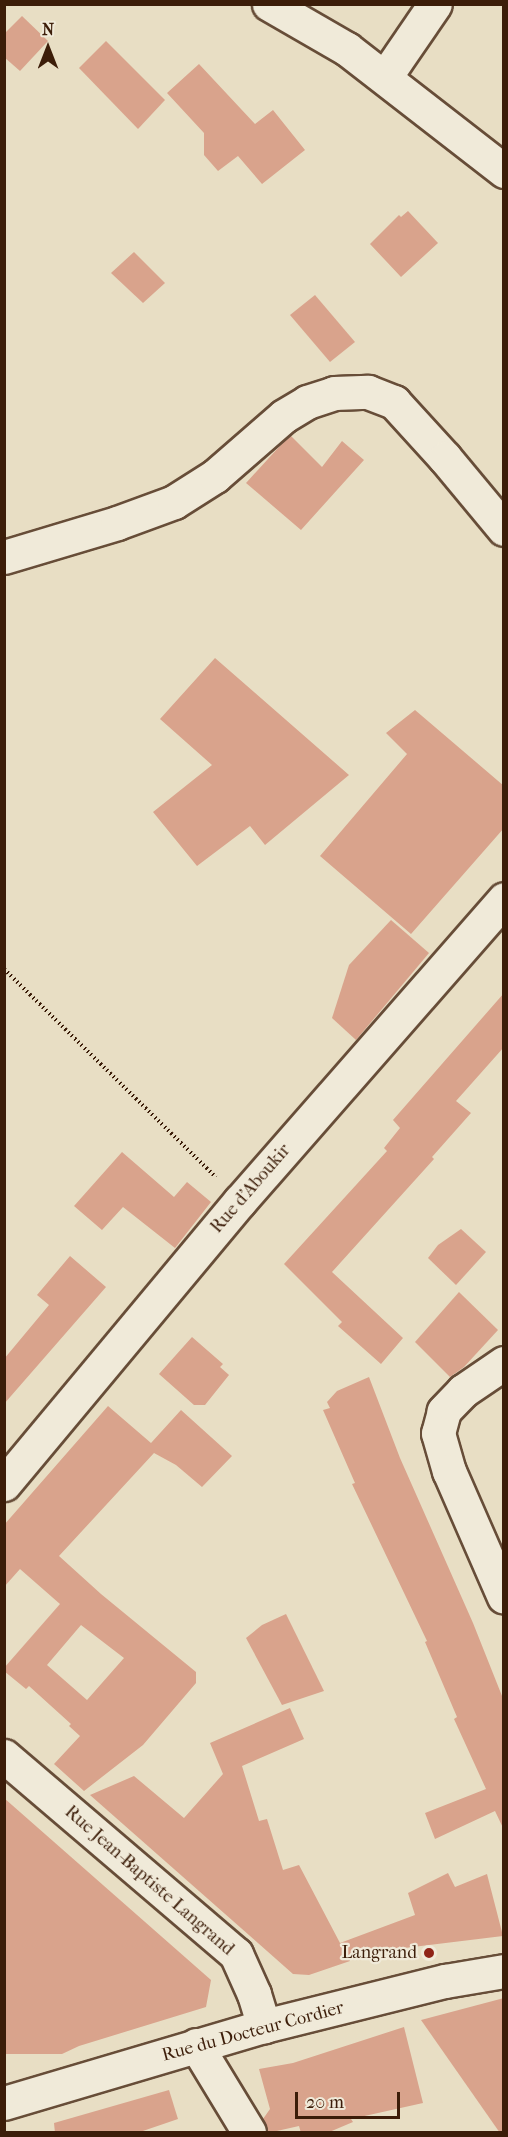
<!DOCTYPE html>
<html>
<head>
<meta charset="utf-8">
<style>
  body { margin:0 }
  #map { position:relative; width:508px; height:2137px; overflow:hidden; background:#e8dec4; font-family:"IM FELL French Canon",serif }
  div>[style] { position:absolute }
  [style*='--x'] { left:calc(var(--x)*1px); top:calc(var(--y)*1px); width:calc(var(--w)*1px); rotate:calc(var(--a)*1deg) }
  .building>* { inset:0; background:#d9a38c }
  .path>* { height:4px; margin-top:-2px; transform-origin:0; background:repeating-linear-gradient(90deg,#3c1d09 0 1.5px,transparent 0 4.5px) }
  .roads { filter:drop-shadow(2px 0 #674d38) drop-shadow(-2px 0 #674d38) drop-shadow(0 2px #674d38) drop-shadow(0 -2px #674d38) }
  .minor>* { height:33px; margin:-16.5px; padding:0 16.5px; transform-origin:16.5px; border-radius:16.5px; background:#f0ead9 }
  .dots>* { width:16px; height:16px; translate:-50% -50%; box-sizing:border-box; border:3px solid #f0ead9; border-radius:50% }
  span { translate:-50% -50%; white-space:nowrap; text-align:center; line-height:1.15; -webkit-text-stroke:4.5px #f0ead9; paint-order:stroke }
  .street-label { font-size:18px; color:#3c1d09 }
  .poi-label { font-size:18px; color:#3c1d09 }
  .right { translate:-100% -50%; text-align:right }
  .frame { position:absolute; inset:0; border:6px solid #3c1d09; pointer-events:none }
  .north { position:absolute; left:18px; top:18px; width:60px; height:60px; -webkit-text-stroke:4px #f0ead9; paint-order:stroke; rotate:0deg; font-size:16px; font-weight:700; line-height:24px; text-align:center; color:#3c1d09 }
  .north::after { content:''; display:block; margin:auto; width:21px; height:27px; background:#3c1d09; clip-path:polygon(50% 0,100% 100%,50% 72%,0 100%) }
  .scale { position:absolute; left:295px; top:2092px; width:105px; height:27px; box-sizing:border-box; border:3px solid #3c1d09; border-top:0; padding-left:8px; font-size:18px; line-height:21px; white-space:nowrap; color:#3c1d09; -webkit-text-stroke:4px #f0ead9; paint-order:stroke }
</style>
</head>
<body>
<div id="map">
  <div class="building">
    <i style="clip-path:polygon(22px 16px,48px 41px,20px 71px,4px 57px,4px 34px)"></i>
    <i style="clip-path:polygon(106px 41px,165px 100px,138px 129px,79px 68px)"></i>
    <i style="clip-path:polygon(199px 64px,255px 124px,273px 110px,305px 150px,262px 184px,238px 156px,218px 171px,204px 155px,204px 133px,167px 93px)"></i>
    <i style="clip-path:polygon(408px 211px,438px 243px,401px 277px,370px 244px,399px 215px,401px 217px)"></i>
    <i style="clip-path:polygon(134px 252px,165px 283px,143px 303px,111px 273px)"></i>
    <i style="clip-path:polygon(315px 295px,355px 342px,330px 362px,290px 315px)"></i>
    <i style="clip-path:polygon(290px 435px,322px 467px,342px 441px,364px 460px,301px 530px,246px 483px)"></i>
    <i style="clip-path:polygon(215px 658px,349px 775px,265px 845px,250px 826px,197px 866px,153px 812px,212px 765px,160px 719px)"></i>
    <i style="clip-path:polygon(415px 710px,504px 786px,504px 828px,411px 934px,320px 856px,407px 754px,386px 733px)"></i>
    <i style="clip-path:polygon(391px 920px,429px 953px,356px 1040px,332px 1018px,349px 965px)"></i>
    <i style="clip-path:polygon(504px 993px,504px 1047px,456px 1101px,471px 1113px,432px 1157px,434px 1159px,332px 1272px,403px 1338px,381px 1364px,338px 1326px,342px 1322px,284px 1264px,387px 1151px,384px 1148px,400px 1128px,393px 1120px)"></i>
    <i style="clip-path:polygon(122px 1152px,174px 1197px,187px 1182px,211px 1202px,175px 1248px,123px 1207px,102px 1230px,74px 1206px)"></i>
    <i style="clip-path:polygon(461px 1229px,486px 1252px,456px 1285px,428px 1258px,438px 1245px)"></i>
    <i style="clip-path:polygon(70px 1256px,106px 1287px,4px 1404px,4px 1359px,49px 1305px,37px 1295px)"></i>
    <i style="clip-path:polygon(459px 1292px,498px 1330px,464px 1367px,450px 1377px,415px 1342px)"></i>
    <i style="clip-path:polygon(192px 1337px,223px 1364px,220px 1367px,229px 1375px,205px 1405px,194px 1405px,159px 1374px)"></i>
    <i style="clip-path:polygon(369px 1377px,400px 1458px,473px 1623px,504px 1701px,504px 1830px,495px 1811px,435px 1839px,425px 1813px,486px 1789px,454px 1719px,457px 1717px,425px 1642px,427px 1641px,352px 1484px,355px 1483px,323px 1410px,330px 1408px,327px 1402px,337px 1391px)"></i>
    <i style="clip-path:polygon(evenodd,108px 1406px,151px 1443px,181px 1410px,232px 1456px,202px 1487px,176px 1465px,154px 1453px,59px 1556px,101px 1594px,196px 1672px,196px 1683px,143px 1745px,84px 1791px,54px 1764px,80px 1736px,69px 1726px,71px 1724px,29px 1686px,26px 1689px,4px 1671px,4px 1668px,60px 1604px,20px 1569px,4px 1587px,4px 1525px,108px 1406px,81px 1625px,124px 1658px,87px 1700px,47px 1665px,81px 1625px)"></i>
    <i style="clip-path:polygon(286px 1614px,324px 1691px,282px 1705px,246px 1638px,262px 1625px)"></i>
    <i style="clip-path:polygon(290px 1708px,304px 1739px,242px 1766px,259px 1821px,267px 1819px,283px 1870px,299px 1865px,340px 1943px,415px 1915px,408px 1893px,448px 1873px,455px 1887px,487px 1874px,503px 1936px,347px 1955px,350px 1961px,309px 1975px,293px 1974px,90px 1795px,134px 1776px,184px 1818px,223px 1774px,210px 1743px)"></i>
    <i style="clip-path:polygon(4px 1798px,211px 1980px,206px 2007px,79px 2046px,62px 2054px,4px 2054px)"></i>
    <i style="clip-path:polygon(504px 1998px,504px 2133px,500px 2133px,421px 2020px)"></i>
    <i style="clip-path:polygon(404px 2027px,423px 2103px,351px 2119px,353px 2122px,327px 2133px,301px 2133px,299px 2126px,268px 2133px,263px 2119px,270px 2109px,259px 2069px,293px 2063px)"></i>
    <i style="clip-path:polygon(169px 2090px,178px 2119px,137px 2133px,55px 2133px,54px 2123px)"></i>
  </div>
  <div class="path">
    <i style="--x:4;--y:969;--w:297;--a:44.5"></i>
  </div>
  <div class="roads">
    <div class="minor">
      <i style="--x:269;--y:4;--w:90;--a:30"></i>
      <i style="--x:347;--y:49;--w:199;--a:37.8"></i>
      <i style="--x:385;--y:77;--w:88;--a:-55.6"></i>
      <i style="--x:4;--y:557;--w:118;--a:-16.7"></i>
      <i style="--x:117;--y:523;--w:61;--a:-20.2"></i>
      <i style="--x:174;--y:502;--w:49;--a:-32.4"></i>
      <i style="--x:215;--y:476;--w:91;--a:-41"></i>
      <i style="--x:284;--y:416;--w:27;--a:-31"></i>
      <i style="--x:307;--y:402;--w:28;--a:-18"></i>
      <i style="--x:334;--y:393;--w:34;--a:-2"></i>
      <i style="--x:368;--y:392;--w:28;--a:21"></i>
      <i style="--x:394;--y:402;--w:76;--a:47.7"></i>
      <i style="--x:445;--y:458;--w:92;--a:50.3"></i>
      <i style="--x:504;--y:1363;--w:50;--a:145.7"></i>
      <i style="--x:463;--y:1391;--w:28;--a:134"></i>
      <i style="--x:444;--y:1411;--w:23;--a:105"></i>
      <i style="--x:438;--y:1433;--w:40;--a:74"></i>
      <i style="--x:449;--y:1471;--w:137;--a:66.4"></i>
      <i style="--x:4;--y:1484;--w:368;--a:-50.2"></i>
      <i style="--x:240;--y:1201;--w:401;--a:-48.8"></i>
      <i style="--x:4;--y:1756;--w:305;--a:40.5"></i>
      <i style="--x:236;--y:1954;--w:44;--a:65.8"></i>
      <i style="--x:254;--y:1994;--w:34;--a:73"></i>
      <i style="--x:196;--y:2045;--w:102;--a:58.7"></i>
      <i style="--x:4;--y:2103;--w:271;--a:-16.5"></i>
      <i style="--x:264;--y:2026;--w:187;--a:-14"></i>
      <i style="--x:445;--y:1981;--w:60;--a:-9.6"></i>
    </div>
  </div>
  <div class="dots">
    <i style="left:429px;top:1953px;background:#8f2418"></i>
  </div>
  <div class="street-label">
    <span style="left:251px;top:1189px;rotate:-49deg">Rue d'Aboukir</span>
    <span style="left:149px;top:1881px;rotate:41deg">Rue Jean-Baptiste Langrand</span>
    <span style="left:253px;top:2032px;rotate:-15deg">Rue du Docteur Cordier</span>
  </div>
  <div class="poi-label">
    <span class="right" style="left:417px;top:1953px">Langrand</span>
  </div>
  <div class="frame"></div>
  <div class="north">N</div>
  <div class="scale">20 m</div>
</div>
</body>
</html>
